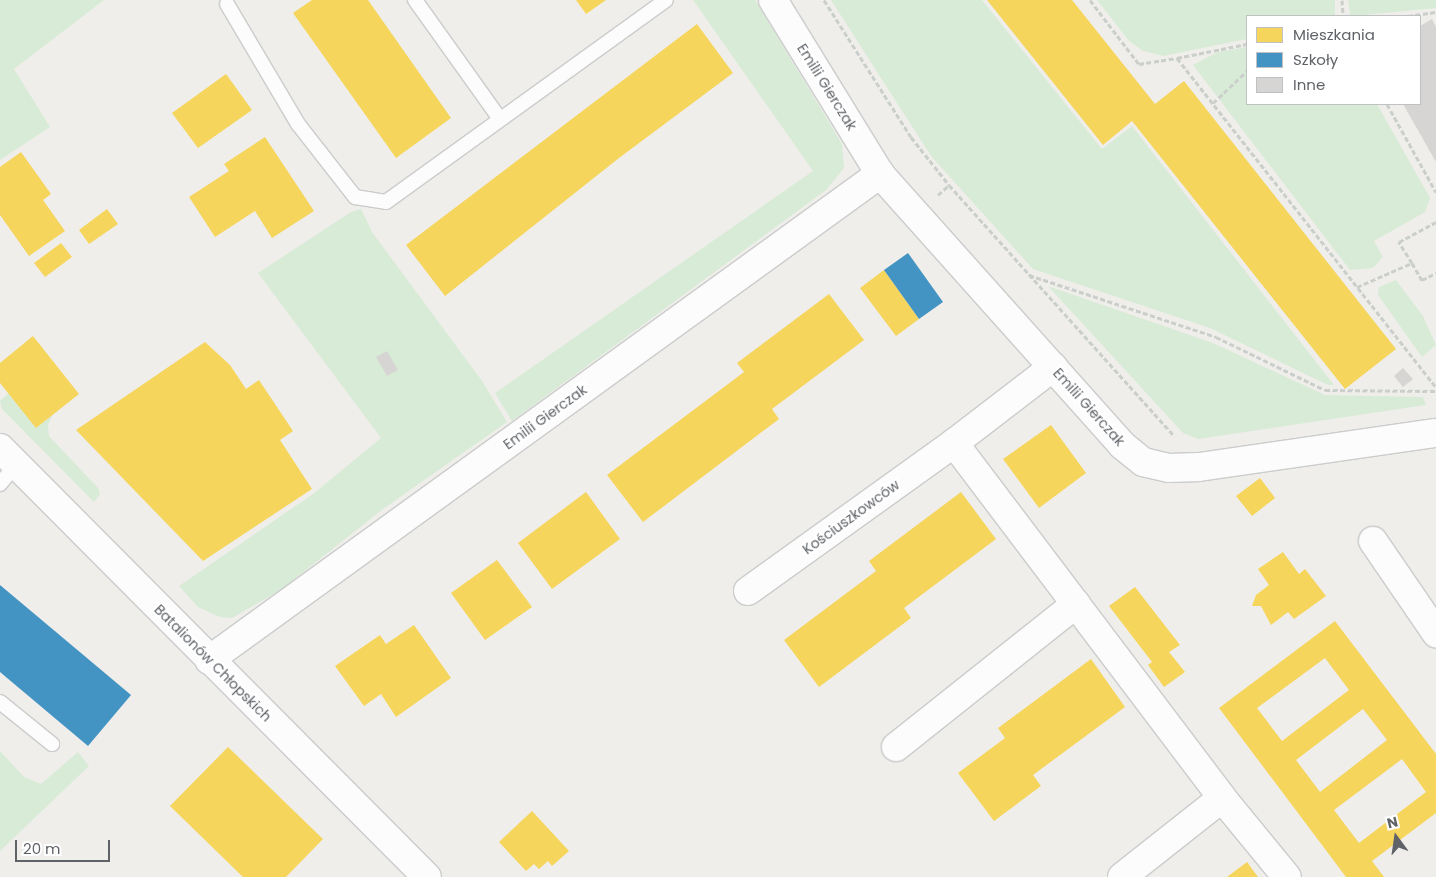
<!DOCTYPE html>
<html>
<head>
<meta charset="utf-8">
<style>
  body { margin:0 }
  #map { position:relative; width:1436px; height:877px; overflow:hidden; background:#efeeea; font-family:Poppins,sans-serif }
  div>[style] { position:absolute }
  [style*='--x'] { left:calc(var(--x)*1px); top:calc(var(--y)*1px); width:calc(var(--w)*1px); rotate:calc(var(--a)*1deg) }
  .green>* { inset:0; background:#d8ebd6 }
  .homes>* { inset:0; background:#f6d55c }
  .schools>* { inset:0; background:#4393c3 }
  .building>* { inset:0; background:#d6d5d3 }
  .path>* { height:3px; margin-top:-1.5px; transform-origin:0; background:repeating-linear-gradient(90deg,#cacfcc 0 5px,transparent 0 7.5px) }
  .roads { filter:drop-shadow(1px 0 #cbcccc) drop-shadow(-1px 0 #cbcccc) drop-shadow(0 1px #cbcccc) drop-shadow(0 -1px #cbcccc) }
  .service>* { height:14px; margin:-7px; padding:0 7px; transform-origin:7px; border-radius:7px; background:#fdfcfc }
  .minor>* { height:28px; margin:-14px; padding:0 14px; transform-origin:14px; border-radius:14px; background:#fdfcfc }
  span { translate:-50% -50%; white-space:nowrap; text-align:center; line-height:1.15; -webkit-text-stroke:5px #fff; paint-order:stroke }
  .street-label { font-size:14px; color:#5f6368 }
  .legend { position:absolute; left:1246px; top:15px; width:175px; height:90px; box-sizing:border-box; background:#fff; border:1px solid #bfc1c3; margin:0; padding:6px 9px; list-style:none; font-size:15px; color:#5f6368 }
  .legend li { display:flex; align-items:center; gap:10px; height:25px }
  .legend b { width:25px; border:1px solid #bfc1c3 }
  .north { position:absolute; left:1371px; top:812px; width:50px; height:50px; -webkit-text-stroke:4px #fff; paint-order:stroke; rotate:346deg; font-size:14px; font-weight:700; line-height:20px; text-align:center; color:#5f6368 }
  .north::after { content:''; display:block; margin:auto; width:18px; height:22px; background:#5f6368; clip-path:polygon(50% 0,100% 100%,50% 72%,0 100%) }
  .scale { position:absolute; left:15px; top:840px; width:95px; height:22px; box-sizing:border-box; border:2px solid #5f6368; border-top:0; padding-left:6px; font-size:15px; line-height:18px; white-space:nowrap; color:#5f6368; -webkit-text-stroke:4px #fff; paint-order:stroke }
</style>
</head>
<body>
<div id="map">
  <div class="green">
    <i style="clip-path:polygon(0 0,104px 0,14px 69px,50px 127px,0 160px)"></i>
    <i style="clip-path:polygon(693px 0,755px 0,842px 144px,844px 168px,826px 190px,512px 421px,495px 393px,813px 171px)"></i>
    <i style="clip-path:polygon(831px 0,982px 0,1102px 149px,1132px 126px,1334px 385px,1328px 385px,1210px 328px,1033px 269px,931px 156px)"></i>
    <i style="clip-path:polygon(1097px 0,1335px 0,1335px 16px,1247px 16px,1247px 39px,1163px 56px,1143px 51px,1129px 41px)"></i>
    <i style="clip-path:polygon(1348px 0,1436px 0,1436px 8px,1353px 16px,1350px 15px)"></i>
    <i style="clip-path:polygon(1247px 47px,1247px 104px,1377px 104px,1430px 198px,1425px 212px,1374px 241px,1383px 257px,1373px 268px,1350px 270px,1193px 65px,1218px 52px)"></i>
    <i style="clip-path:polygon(361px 209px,372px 232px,482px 381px,507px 422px,383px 509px,282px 589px,232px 618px,220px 617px,198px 607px,179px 586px,313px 494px,381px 438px,258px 273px,351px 212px)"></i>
    <i style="clip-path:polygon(1396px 280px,1423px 316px,1436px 345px,1422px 357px,1378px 295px,1379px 287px)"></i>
    <i style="clip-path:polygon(1048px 286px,1213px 343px,1325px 395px,1423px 397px,1426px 405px,1198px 439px,1183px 433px)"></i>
    <i style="clip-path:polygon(9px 393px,53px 414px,48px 425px,49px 436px,98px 488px,100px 494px,94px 502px,2px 409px,0 401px)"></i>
    <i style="clip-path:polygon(0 751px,24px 777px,41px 784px,78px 752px,89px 766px,0 851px)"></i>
  </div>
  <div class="homes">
    <i style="clip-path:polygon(312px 0,368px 0,451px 118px,396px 158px,293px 13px)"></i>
    <i style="clip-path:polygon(576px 0,606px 0,586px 14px)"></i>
    <i style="clip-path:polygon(987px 0,1072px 0,1155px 104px,1184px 81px,1396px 349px,1345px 389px,1132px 121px,1103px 145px)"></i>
    <i style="clip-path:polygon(697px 24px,733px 73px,619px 158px,445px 296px,406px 245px)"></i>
    <i style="clip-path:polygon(226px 74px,252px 110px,198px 148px,172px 113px)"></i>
    <i style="clip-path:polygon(265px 137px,314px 211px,272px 238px,255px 211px,215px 237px,189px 197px,229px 171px,224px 164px)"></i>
    <i style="clip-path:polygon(21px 152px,51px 194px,43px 200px,65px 231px,29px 256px,0 215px,0 167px)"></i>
    <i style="clip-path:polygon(107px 209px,118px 224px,89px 244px,79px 230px)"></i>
    <i style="clip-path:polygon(61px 243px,72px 257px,45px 277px,34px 263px)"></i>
    <i style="clip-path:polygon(884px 270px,919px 319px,896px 336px,860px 288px)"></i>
    <i style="clip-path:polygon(829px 294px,864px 340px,772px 409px,779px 419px,643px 522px,607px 475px,744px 372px,737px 363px)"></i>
    <i style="clip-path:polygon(33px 336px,79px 394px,36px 428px,0 383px,0 363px)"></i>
    <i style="clip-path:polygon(205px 342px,230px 365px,246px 389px,259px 380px,293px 431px,280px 440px,312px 489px,203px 561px,76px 430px)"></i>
    <i style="clip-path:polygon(1051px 425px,1086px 473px,1039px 508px,1003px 459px)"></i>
    <i style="clip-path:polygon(1260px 478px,1275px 498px,1252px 516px,1236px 496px)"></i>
    <i style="clip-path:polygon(586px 492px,620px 539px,552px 589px,518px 543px)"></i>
    <i style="clip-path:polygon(961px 492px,996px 539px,904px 608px,911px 618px,819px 687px,784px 640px,876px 571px,869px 561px)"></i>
    <i style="clip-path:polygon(1283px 552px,1299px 574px,1305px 569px,1326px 596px,1294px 619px,1288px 612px,1271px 625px,1261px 606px,1252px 606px,1256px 595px,1269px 585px,1258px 569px)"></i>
    <i style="clip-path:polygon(497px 560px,532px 607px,485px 640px,451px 593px)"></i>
    <i style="clip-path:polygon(1135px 587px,1180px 645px,1169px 652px,1185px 672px,1164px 687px,1148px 665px,1152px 662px,1109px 606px)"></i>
    <i style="clip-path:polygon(evenodd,1335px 621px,1436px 754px,1436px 813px,1372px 861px,1384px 877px,1346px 877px,1219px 708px,1335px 621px,1325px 658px,1349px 690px,1282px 741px,1257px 708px,1325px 658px,1335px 621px,1363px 709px,1387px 740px,1320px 792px,1296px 760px,1363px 709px,1335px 621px,1402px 759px,1426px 792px,1359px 843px,1334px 810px,1402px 759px)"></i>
    <i style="clip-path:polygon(414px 625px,451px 678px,396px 717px,381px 694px,364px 706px,335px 666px,380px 635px,386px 644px)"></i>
    <i style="clip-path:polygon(1091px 659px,1125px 707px,1033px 775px,1041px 786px,994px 821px,958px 773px,1005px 738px,998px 728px)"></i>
    <i style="clip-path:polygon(228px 747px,323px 839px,286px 877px,243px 877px,170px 806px)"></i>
    <i style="clip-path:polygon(532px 811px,569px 851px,552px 866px,548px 861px,539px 869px,534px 864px,526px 871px,499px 842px)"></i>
    <i style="clip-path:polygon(1247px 862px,1258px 877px,1227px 877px)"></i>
  </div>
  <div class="schools">
    <i style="clip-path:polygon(908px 253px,943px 302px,919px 319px,884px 270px)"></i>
    <i style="clip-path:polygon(0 585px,131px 695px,88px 746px,0 672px)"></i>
  </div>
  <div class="building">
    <i style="clip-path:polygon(1432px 19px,1436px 27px,1436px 162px,1403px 104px,1420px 104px,1420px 26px)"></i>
    <i style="clip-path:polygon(387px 351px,398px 370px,387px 376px,376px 357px)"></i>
    <i style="clip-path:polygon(1403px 368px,1413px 379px,1403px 387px,1394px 376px)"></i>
  </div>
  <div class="path">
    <i style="--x:824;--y:0;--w:162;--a:57.6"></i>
    <i style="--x:911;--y:137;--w:61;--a:51.6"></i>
    <i style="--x:949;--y:185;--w:338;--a:48.1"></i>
    <i style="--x:1090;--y:0;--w:81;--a:52.6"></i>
    <i style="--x:1139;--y:64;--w:38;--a:-9"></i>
    <i style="--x:1177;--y:58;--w:419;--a:51.8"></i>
    <i style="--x:1342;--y:0;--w:16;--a:86"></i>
    <i style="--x:1408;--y:16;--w:28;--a:-8"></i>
    <i style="--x:1177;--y:58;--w:71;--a:-11.3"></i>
    <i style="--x:1213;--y:103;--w:47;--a:-43.3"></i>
    <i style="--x:1387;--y:104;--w:101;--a:60.9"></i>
    <i style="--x:938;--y:195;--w:15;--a:-42"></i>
    <i style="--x:1412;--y:263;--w:20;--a:60"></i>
    <i style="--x:1422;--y:280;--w:16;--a:-27"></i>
    <i style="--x:1029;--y:275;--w:197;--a:18.3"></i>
    <i style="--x:1216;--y:337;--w:121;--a:25.9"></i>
    <i style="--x:1325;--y:390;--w:111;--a:0.5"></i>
    <i style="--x:1357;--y:287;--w:60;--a:-23.6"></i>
    <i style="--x:1412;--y:263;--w:25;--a:-122"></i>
    <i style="--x:1399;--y:242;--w:42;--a:-28.4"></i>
  </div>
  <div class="roads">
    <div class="service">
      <i style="--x:415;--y:0;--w:146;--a:54.5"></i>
      <i style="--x:227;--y:4;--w:139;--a:59.4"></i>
      <i style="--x:298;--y:124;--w:93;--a:52"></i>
      <i style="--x:355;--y:197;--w:31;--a:9"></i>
      <i style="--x:386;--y:202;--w:345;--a:-35.8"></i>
      <i style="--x:0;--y:484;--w:25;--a:-50"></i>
      <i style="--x:0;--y:702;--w:67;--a:38.9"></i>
    </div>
    <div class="minor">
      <i style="--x:773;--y:0;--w:204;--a:58.4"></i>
      <i style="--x:880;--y:174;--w:363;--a:48.2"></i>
      <i style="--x:1122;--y:445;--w:27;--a:39"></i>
      <i style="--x:1143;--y:462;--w:27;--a:13"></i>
      <i style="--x:1169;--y:468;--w:30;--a:-2"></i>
      <i style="--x:1199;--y:467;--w:239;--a:-8.2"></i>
      <i style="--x:954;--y:443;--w:445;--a:52.9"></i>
      <i style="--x:1222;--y:798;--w:102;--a:50.6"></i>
      <i style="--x:0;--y:448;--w:605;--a:45.13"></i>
      <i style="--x:1373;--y:541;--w:112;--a:55.6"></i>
      <i style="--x:748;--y:591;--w:254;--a:-35.7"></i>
      <i style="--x:954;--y:443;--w:125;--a:-37.5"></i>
      <i style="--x:209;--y:660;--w:829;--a:-35.92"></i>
      <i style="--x:896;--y:747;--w:230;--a:-38.5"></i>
      <i style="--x:1122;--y:877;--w:127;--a:-38.3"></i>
    </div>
  </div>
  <div class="street-label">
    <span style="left:827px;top:87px;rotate:58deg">Emilii Gierczak</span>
    <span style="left:1089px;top:407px;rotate:48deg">Emilii Gierczak</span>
    <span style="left:545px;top:417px;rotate:-36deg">Emilii Gierczak</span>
    <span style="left:851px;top:517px;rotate:-36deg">Kościuszkowców</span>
    <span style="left:213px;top:663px;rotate:45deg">Batalionów Chłopskich</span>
  </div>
  <ul class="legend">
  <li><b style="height:14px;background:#f6d55c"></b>Mieszkania</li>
  <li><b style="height:14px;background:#4393c3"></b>Szkoły</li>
  <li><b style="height:14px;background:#d6d5d3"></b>Inne</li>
  </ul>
  <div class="north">N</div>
  <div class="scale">20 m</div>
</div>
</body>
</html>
